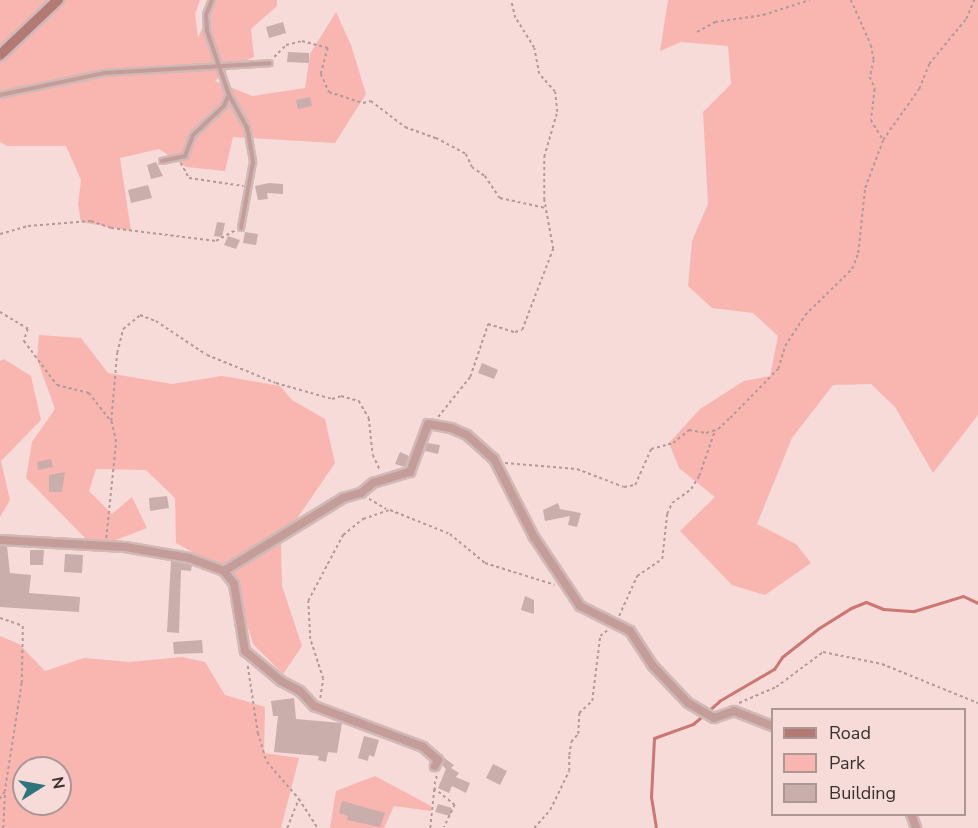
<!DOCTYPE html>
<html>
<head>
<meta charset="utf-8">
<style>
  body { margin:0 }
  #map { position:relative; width:978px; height:828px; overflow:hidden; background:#f6dbd8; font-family:"Nunito Sans",sans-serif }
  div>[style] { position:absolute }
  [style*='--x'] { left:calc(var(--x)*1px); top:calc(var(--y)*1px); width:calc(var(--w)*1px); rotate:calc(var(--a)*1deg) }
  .green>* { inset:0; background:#f9b5b0 }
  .stream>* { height:3px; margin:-1.5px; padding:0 1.5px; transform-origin:1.5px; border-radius:1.5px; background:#cc7771 }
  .building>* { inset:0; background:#c9aeac }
  .path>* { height:1.5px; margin-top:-0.75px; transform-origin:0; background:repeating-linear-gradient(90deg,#b09b99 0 3px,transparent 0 6px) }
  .roads { filter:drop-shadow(2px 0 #d0b9b6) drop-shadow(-2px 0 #d0b9b6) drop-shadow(0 2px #d0b9b6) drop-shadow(0 -2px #d0b9b6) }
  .lane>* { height:4px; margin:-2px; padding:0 2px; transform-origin:2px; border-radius:2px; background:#c49c98 }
  .street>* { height:8px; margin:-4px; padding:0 4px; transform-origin:4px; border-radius:4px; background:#c49c98 }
  .secondary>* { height:10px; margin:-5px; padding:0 5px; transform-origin:5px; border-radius:5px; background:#b37975 }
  span { translate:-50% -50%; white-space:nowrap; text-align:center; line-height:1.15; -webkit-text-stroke:5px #f6dbd8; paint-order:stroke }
  .legend { position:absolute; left:771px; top:708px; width:195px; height:108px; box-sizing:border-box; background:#f6dbd8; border:2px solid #ab9794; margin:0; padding:8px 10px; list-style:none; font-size:18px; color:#3a302f }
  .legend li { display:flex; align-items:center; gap:12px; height:30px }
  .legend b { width:30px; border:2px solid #ab9794 }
  .north { position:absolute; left:12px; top:756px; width:60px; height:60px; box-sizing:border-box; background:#f6dbd8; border:2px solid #ab9794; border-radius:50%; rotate:79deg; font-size:16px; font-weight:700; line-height:24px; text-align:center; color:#3a302f }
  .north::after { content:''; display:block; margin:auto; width:21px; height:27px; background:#2d767d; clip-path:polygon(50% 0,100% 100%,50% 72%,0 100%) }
</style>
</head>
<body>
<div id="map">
  <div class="green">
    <i style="clip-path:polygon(0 0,200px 0,195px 14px,198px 38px,214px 0,277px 0,277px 6px,251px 29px,254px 57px,232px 66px,215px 81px,252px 96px,305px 88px,310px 54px,336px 12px,351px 45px,366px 94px,335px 143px,233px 137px,225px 171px,186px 167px,159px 149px,120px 158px,131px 231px,81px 222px,78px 205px,81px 180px,66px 146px,7px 146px,0 142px)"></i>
    <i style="clip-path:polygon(668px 0,978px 0,978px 415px,933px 473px,895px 407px,871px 384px,833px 385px,792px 438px,757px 524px,796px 544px,811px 563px,765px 595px,732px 585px,680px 531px,715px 497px,679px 468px,669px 443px,700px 409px,744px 381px,770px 376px,778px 336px,753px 313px,712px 308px,688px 286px,692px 241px,708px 204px,703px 112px,731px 84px,728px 46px,681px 42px,660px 51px)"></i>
    <i style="clip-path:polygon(39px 335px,81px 338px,108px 373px,172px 384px,222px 376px,280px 386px,292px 400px,325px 419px,335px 463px,281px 542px,282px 586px,302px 646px,283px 674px,253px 644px,232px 574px,176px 543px,175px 498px,146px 470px,96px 469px,89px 491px,112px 514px,132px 497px,147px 528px,95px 548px,26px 478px,32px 442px,55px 409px,37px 359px)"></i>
    <i style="clip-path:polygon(4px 359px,31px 376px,41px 420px,1px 461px,10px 500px,0 517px,0 361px)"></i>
    <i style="clip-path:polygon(evenodd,0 636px,19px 644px,45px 671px,84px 658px,130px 662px,182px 657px,205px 662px,225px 695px,265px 707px,264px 753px,299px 758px,281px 828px,0 828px,0 636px,24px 768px,60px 768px,60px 804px,24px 804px,24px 768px)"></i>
    <i style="clip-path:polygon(375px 776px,431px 806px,431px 811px,394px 806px,384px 828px,330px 828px,336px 791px)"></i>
  </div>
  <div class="stream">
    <i style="--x:656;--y:828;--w:31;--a:-99"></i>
    <i style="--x:651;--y:797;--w:59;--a:-87.1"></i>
    <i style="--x:654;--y:738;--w:41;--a:-19.7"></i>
    <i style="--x:693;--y:724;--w:35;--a:-41"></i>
    <i style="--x:719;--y:701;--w:64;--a:-30.2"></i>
    <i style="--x:774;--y:669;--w:14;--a:-56"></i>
    <i style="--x:782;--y:657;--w:47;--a:-38.1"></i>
    <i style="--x:819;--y:628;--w:38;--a:-32"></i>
    <i style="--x:851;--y:608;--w:16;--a:-22"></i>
    <i style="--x:866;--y:602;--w:18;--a:22"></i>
    <i style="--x:883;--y:609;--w:31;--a:4"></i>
    <i style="--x:914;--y:611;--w:51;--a:-17"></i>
    <i style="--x:963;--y:596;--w:17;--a:25"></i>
  </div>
  <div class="building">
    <i style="clip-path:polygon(283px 22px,286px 33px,269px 38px,266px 27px)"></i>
    <i style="clip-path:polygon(288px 52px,309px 53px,309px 63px,287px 62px)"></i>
    <i style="clip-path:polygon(310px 97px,312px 106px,298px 109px,296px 100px)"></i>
    <i style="clip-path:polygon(156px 162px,163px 176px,151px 179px,147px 165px)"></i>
    <i style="clip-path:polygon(269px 183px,283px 184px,283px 194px,267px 193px,268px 199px,258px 200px,255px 186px)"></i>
    <i style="clip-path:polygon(148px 185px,152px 198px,131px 203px,128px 190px)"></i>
    <i style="clip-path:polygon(217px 222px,225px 223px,222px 237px,214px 236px)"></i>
    <i style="clip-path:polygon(245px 232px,258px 234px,256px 245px,243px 243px)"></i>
    <i style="clip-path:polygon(228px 236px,240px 240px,236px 249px,224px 245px)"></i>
    <i style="clip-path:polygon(482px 363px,498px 370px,494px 379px,478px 373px)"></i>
    <i style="clip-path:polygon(427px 443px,440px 445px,438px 454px,425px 451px)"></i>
    <i style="clip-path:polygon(400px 452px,409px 456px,405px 467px,395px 464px)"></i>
    <i style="clip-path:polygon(51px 459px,53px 467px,38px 470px,37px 462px)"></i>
    <i style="clip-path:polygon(65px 472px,62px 492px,49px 492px,49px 475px)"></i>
    <i style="clip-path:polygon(167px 496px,169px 508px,150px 511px,149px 498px)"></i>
    <i style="clip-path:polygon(558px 503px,560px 509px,581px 513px,577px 527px,568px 525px,570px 516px,545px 521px,543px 510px)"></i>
    <i style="clip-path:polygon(0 546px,7px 546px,10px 573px,31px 575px,29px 593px,80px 597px,79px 612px,0 607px)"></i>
    <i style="clip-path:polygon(30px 550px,44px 550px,43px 565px,30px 565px)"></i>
    <i style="clip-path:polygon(65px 554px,83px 555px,82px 573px,64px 572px)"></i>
    <i style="clip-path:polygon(171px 561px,192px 565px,191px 571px,181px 570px,179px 633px,167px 632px)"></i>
    <i style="clip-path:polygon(525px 596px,534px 600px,534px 614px,521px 610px)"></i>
    <i style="clip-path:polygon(202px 640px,203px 653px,174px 654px,173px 642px)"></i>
    <i style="clip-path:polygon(294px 698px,296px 719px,342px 723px,337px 753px,328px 752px,326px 762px,318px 760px,319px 756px,274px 752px,278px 716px,273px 716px,271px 701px)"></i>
    <i style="clip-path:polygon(364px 736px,379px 740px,374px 757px,369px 755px,368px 761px,358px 758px)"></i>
    <i style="clip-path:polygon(443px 757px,454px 765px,451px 768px,459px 773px,456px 777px,470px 783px,466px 793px,452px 786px,449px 793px,438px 788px,446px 769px,442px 765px)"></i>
    <i style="clip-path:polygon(493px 764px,507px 771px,500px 785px,486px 778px)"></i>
    <i style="clip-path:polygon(342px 801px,385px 813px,380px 827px,347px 820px,348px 816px,339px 813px)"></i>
    <i style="clip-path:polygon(438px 804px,452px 808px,450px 816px,435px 812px)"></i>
  </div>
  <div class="path">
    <i style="--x:851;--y:0;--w:49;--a:66"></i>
    <i style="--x:871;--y:45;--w:15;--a:79"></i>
    <i style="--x:874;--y:60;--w:17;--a:103"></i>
    <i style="--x:870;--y:77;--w:13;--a:67"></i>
    <i style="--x:875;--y:89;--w:31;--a:97"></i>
    <i style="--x:871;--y:120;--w:23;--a:59"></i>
    <i style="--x:697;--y:32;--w:21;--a:-29"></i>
    <i style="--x:715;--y:22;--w:49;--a:-8.3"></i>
    <i style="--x:763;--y:15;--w:49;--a:-17.7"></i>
    <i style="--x:274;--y:57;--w:17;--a:-45"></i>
    <i style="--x:286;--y:45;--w:16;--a:-14"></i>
    <i style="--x:302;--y:41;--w:27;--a:15"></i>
    <i style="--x:328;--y:48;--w:27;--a:105"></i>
    <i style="--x:321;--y:74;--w:20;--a:66"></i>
    <i style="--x:329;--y:92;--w:36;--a:18"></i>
    <i style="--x:363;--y:103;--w:8;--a:-14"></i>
    <i style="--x:371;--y:101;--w:43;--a:37.4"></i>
    <i style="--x:405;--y:127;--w:33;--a:20"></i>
    <i style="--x:436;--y:138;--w:34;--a:28"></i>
    <i style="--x:466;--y:154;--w:14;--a:65"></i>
    <i style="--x:472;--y:167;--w:16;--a:35"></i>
    <i style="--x:485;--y:176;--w:27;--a:56"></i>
    <i style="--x:500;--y:198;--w:47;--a:12.3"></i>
    <i style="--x:181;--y:163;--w:17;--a:62"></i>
    <i style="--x:189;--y:178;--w:55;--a:8.4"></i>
    <i style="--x:0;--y:234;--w:29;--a:-16"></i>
    <i style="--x:28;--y:226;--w:63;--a:-4.5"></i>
    <i style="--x:91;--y:221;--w:21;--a:19"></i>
    <i style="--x:111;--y:228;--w:106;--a:7.1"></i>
    <i style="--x:216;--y:241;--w:23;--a:-29"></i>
    <i style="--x:0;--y:312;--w:33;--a:31"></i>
    <i style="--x:28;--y:329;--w:13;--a:108"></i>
    <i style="--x:24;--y:341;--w:55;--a:53.1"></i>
    <i style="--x:57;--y:385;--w:33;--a:14"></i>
    <i style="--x:89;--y:393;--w:36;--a:52"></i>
    <i style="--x:438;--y:417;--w:51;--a:-51.3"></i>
    <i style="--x:470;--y:377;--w:56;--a:-71.2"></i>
    <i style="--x:488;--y:324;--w:28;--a:17"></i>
    <i style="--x:515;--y:332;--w:7;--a:-16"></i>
    <i style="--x:522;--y:330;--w:87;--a:-69.1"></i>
    <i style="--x:553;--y:249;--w:50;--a:-100.4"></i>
    <i style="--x:544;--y:200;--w:43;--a:-90"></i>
    <i style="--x:544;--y:157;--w:47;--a:-73.9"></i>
    <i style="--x:557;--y:112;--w:20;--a:-96"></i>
    <i style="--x:555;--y:92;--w:24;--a:-132"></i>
    <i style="--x:539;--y:74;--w:26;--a:-101"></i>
    <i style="--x:534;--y:48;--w:36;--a:-122"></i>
    <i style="--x:515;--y:18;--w:18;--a:-103"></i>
    <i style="--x:505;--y:463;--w:72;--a:4.8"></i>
    <i style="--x:577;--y:469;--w:50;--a:21"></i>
    <i style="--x:624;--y:487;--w:11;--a:-10"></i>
    <i style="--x:635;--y:485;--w:39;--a:-66"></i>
    <i style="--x:651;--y:449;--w:23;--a:-15"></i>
    <i style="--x:673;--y:443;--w:21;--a:-39"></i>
    <i style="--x:689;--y:430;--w:17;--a:10"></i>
    <i style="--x:706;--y:433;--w:13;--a:-18"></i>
    <i style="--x:718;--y:429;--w:16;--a:-43"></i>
    <i style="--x:730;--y:418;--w:69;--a:-45.6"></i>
    <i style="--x:778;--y:369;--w:24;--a:-73"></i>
    <i style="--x:785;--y:346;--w:37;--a:-57"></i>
    <i style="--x:805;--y:315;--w:66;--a:-44.4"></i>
    <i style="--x:852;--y:269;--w:17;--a:-69"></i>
    <i style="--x:858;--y:253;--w:65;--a:-83.9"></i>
    <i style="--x:865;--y:188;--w:51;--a:-69.4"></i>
    <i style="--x:883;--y:140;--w:62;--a:-54.8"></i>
    <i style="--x:919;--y:89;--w:27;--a:-68"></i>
    <i style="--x:929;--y:64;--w:58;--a:-50.6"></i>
    <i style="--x:966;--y:19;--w:21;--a:-67"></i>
    <i style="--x:369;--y:499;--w:20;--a:30"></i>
    <i style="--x:390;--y:510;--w:65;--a:21.8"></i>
    <i style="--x:450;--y:534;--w:45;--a:39.6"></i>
    <i style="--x:485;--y:563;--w:73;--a:17.4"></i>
    <i style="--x:106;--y:538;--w:97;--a:-84.1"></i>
    <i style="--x:116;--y:442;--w:22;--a:-103"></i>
    <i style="--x:111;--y:421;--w:68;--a:-85"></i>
    <i style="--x:117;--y:353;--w:25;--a:-76"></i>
    <i style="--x:123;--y:329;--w:22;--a:-39"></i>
    <i style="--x:140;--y:315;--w:17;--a:21"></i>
    <i style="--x:156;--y:321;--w:61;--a:33.7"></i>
    <i style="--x:207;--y:355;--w:74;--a:22.1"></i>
    <i style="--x:276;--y:383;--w:58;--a:15.9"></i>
    <i style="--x:332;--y:399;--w:9;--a:-18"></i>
    <i style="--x:341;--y:396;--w:19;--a:16"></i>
    <i style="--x:359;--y:401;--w:20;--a:60"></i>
    <i style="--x:369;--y:418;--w:37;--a:84"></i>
    <i style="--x:373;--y:455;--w:17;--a:65"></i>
    <i style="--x:619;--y:616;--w:44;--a:-65.8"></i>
    <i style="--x:637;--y:576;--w:30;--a:-34"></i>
    <i style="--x:662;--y:559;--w:45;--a:-83.7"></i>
    <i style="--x:667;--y:514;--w:12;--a:-66"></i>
    <i style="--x:672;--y:503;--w:24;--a:-36"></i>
    <i style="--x:691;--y:489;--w:15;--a:-58"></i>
    <i style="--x:699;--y:476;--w:49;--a:-70.8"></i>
    <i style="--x:0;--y:618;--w:24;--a:19"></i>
    <i style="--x:23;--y:626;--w:12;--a:90"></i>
    <i style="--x:23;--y:638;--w:45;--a:91.3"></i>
    <i style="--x:22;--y:683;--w:110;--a:98.9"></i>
    <i style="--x:5;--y:792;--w:9;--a:126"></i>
    <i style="--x:248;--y:666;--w:68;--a:81.5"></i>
    <i style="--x:258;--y:733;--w:30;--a:73"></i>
    <i style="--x:267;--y:762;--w:49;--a:49.1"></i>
    <i style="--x:299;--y:799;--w:35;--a:57"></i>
    <i style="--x:320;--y:698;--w:19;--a:-81"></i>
    <i style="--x:323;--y:679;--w:42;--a:-108"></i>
    <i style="--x:310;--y:639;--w:38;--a:-93"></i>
    <i style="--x:308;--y:601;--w:75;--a:-62.1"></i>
    <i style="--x:343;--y:535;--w:26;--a:-39"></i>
    <i style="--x:363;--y:519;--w:28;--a:-19"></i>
    <i style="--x:739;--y:703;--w:40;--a:-23.4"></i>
    <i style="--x:776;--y:687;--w:59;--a:-36.7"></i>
    <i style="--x:823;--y:652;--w:60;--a:11.5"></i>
    <i style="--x:882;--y:664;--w:104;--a:22.1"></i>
    <i style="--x:437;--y:776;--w:12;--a:104"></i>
    <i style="--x:434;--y:788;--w:27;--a:39"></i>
    <i style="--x:455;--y:805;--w:25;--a:116"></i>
    <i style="--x:3;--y:828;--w:35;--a:-87"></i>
    <i style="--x:287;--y:828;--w:31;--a:-68"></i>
    <i style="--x:430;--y:828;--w:39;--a:-84"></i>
    <i style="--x:534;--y:828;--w:24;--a:-48"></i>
    <i style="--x:550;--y:810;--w:43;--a:-64"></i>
    <i style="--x:569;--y:771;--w:16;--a:-90"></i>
    <i style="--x:569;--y:755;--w:13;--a:-81"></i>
    <i style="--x:571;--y:742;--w:11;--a:-49"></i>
    <i style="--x:578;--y:734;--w:21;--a:-87"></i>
    <i style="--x:579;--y:713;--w:18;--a:-43"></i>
    <i style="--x:592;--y:701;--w:65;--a:-83"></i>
    <i style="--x:600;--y:636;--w:11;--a:-38"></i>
  </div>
  <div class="roads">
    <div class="lane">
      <i style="--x:212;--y:0;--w:16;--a:112"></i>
      <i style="--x:206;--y:15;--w:16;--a:86"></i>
      <i style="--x:207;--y:31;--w:68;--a:71"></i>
      <i style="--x:229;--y:95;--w:37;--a:61"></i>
      <i style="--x:247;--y:127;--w:36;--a:80"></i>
      <i style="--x:253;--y:162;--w:67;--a:100.3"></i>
      <i style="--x:0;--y:95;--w:106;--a:-11.9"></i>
      <i style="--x:104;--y:73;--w:166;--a:-3.4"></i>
      <i style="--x:162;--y:161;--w:24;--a:-12"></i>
      <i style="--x:185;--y:156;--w:22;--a:-69"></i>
      <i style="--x:193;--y:135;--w:42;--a:-43.1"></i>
      <i style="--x:224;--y:106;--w:13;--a:-67"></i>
    </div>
    <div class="street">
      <i style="--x:0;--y:540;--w:125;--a:3.2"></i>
      <i style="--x:125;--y:547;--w:65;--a:9.8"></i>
      <i style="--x:189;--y:558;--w:37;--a:20"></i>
      <i style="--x:224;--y:571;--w:16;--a:52"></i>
      <i style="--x:234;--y:584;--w:68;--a:80.7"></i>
      <i style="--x:245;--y:651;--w:47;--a:39.8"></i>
      <i style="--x:281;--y:681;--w:21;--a:28"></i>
      <i style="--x:300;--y:691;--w:21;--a:47"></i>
      <i style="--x:314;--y:706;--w:116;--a:20.6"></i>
      <i style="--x:423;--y:747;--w:20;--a:41"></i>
      <i style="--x:438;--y:760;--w:7;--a:117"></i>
      <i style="--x:224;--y:571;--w:140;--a:-31.5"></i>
      <i style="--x:343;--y:498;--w:19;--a:-16"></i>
      <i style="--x:361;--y:493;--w:16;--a:-40"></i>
      <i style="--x:373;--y:483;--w:39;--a:-17"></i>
      <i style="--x:410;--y:472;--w:51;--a:-69.4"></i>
      <i style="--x:428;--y:424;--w:23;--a:10"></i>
      <i style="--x:451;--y:428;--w:17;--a:24"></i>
      <i style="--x:467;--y:435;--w:36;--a:42"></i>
      <i style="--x:494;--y:459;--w:88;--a:62.9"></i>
      <i style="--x:534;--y:537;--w:83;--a:56.3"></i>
      <i style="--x:580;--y:606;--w:56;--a:26.6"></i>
      <i style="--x:630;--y:631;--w:42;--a:56.7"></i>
      <i style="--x:653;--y:666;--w:51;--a:46.6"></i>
      <i style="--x:688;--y:703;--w:30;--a:30"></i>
      <i style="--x:714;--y:718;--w:21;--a:-19"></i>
      <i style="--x:734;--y:711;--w:41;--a:21.5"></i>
      <i style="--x:911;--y:814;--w:15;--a:70"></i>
    </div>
    <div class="secondary">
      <i style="--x:0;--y:55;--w:80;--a:-43.5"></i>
    </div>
  </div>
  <ul class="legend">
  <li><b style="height:8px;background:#b37975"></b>Road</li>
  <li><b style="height:16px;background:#f9b5b0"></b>Park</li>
  <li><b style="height:16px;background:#c9aeac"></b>Building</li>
  </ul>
  <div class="north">N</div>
</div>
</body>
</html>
